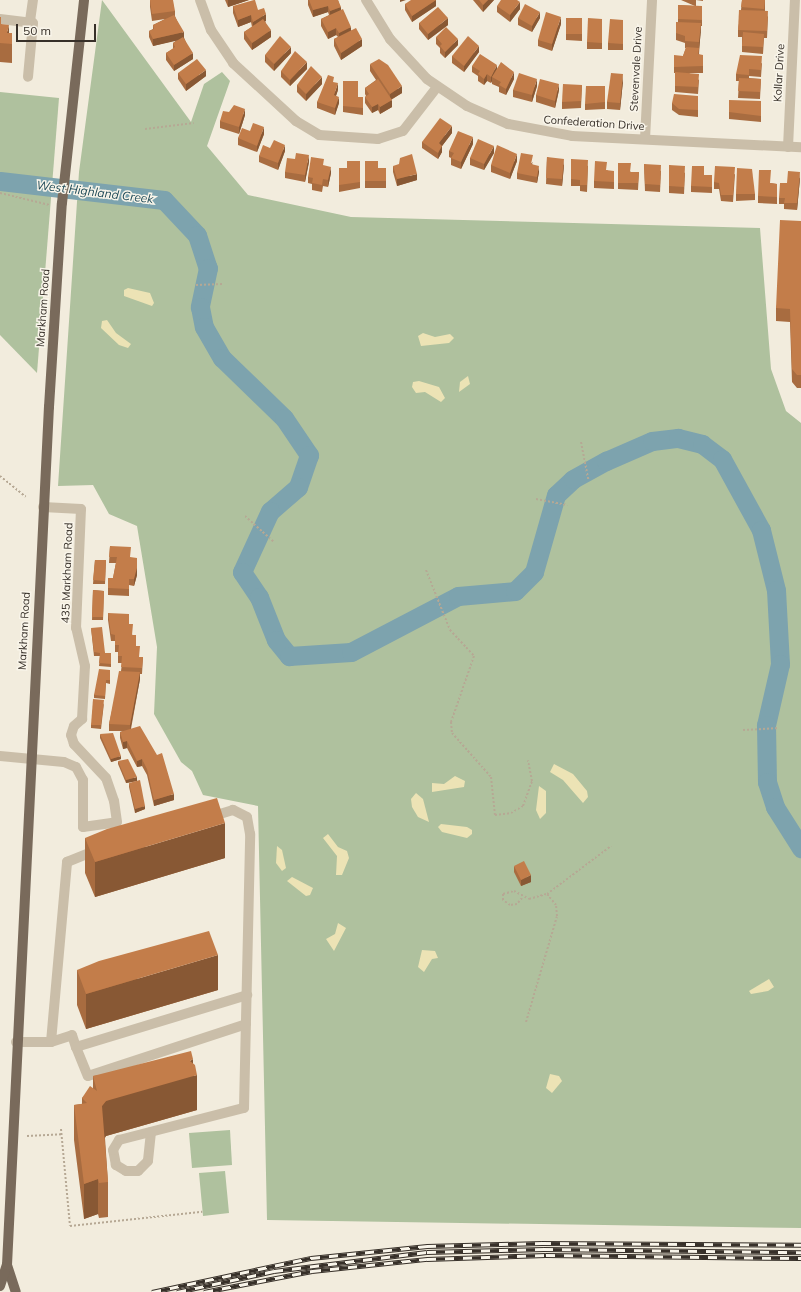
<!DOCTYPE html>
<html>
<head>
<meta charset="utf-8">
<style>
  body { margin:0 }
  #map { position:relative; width:801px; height:1292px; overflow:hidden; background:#f2ecdd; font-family:Mulish,sans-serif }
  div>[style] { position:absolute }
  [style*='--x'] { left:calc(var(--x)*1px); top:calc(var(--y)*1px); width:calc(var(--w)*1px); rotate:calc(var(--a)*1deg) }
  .green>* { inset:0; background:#afc19e }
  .sand>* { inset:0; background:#ece3b5 }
  .river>* { height:19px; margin:-9.5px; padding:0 9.5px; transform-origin:9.5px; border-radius:9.5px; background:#7da3ae }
  .path>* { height:2px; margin-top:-1px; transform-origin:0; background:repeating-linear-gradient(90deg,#b6a894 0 2px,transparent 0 4px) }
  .minor>* { height:10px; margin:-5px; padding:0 5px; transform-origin:5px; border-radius:5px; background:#cabea9 }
  .major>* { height:10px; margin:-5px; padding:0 5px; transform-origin:5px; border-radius:5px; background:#796a5b }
  .rail>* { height:4.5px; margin-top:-2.25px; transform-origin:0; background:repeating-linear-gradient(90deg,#f9f5ea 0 9px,#373029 0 18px); box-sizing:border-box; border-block:1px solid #373029 }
  .wall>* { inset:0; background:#a86c40 }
  .shaded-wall>* { inset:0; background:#885834 }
  .building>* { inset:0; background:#c37d4a }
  span { translate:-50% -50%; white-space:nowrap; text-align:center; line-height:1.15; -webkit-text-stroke:3px #f9f5ea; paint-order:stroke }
  .street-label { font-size:11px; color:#373029 }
  .water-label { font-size:12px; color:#1f4a58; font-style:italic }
  .scale { position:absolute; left:16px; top:24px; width:80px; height:18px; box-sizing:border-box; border:2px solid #373029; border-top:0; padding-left:5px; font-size:12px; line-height:14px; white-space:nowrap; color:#373029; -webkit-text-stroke:3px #f9f5ea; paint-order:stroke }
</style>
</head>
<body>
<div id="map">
  <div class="green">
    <i style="clip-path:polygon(102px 0,191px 122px,204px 84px,222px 72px,230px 81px,207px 146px,248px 195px,351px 217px,760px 228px,771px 369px,786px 411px,801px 423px,801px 1228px,267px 1220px,258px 806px,203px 795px,192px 771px,181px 762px,154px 714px,157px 647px,137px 526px,109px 514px,93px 485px,58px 486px,79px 172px)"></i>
    <i style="clip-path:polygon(0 92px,59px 98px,37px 373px,0 335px)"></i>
    <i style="clip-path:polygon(230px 1130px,232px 1165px,192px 1168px,189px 1133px)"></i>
    <i style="clip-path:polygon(225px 1171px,229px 1213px,203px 1216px,199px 1173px)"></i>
  </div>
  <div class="sand">
    <i style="clip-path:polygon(128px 288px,150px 293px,154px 303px,152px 306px,124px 296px,124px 290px)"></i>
    <i style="clip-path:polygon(107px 320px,116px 333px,131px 344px,128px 348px,119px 345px,101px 328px,102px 321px)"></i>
    <i style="clip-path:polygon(423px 333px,435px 337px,450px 334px,454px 338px,449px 343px,421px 346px,418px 336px)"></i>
    <i style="clip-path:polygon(468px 376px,470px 384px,459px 392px,460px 382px)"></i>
    <i style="clip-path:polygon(419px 381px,439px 387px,445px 398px,441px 402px,425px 392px,416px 393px,412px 387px,413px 382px)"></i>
    <i style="clip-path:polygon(554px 764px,573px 774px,587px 791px,588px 797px,583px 803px,563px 780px,550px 772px)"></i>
    <i style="clip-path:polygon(455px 776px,465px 781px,464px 787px,432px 792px,432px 783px,444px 784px)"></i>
    <i style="clip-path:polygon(539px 786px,546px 791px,546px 813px,540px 819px,536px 810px)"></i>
    <i style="clip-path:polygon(416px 793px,423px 799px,429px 822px,418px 817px,412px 807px,411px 799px)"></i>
    <i style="clip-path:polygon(441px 824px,467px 827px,472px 830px,472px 834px,467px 838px,442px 832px,438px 827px)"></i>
    <i style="clip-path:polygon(328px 834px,338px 847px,347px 851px,349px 858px,342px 875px,336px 875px,337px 856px,323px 838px)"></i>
    <i style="clip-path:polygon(277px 846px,282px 850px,286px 868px,282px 871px,276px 863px)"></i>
    <i style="clip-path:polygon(292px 877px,313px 888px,310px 895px,306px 896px,287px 881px)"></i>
    <i style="clip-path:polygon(338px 923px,346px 928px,334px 951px,326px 939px,335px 934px)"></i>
    <i style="clip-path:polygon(422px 950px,435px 951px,438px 958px,432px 959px,424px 972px,418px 967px)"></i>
    <i style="clip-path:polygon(769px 979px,774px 987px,768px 991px,751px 994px,749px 991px)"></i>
    <i style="clip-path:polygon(550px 1074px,559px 1076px,562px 1081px,552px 1093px,546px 1088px)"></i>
  </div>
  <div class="river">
    <i style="--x:0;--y:181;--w:165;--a:6.6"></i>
    <i style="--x:164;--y:200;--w:48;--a:46.7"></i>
    <i style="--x:197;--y:235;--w:35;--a:72"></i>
    <i style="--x:208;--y:268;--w:40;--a:102"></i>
    <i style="--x:200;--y:307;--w:20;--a:79"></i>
    <i style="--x:204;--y:327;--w:36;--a:60"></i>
    <i style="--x:222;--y:358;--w:86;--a:44.1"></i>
    <i style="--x:284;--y:418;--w:45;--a:56"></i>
    <i style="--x:309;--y:455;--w:34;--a:109"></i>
    <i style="--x:298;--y:487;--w:37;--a:139"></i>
    <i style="--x:270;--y:511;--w:67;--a:114.7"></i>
    <i style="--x:242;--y:572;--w:30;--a:56"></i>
    <i style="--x:259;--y:597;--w:46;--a:68.4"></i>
    <i style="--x:276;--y:640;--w:21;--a:51"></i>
    <i style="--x:289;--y:656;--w:62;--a:-3.7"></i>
    <i style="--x:351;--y:652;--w:121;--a:-27.6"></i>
    <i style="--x:458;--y:596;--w:57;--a:-5"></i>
    <i style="--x:515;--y:591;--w:27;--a:-45"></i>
    <i style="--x:534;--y:572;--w:80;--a:-74.1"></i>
    <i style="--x:556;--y:495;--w:23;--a:-43"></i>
    <i style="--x:573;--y:479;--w:38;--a:-29"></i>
    <i style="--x:606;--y:461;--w:50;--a:-23.5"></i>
    <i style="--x:652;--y:441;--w:26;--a:-7"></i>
    <i style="--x:678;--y:438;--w:25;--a:14"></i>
    <i style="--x:702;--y:444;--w:25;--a:37"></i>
    <i style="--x:722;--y:459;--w:81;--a:61.2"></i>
    <i style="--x:761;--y:530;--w:62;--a:76"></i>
    <i style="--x:776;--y:590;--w:74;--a:86.9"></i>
    <i style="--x:780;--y:664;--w:63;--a:102.9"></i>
    <i style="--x:766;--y:725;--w:57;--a:89"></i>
    <i style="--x:767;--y:782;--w:26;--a:72"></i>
    <i style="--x:775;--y:807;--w:49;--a:57.6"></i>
  </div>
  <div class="path">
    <i style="--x:145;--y:129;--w:49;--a:-7"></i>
    <i style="--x:0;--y:193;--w:51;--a:13.5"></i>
    <i style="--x:196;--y:285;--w:27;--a:-2"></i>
    <i style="--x:581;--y:442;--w:38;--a:79"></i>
    <i style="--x:0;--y:476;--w:33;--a:39"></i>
    <i style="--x:536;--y:499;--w:32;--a:11"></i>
    <i style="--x:245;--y:516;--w:39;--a:42"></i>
    <i style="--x:426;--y:570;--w:65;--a:68.2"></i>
    <i style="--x:450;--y:630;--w:35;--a:47"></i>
    <i style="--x:474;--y:656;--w:70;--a:109.2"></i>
    <i style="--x:451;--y:722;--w:11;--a:85"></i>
    <i style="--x:452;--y:733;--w:59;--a:48.4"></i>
    <i style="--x:491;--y:777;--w:38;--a:84"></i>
    <i style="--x:495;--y:815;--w:16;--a:-7"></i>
    <i style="--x:511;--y:813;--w:14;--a:-30"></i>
    <i style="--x:523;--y:806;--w:27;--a:-70"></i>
    <i style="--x:532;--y:781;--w:21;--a:-101"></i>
    <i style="--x:743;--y:730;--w:36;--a:-3"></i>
    <i style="--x:522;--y:898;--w:8;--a:130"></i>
    <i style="--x:517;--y:904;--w:7;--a:172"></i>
    <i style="--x:510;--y:905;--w:9;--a:-144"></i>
    <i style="--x:503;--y:900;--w:6;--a:-90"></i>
    <i style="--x:503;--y:894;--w:11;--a:-15"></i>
    <i style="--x:514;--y:891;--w:17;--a:28"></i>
    <i style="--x:529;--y:899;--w:19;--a:-16"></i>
    <i style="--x:547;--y:894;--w:80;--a:-36.9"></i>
    <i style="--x:526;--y:1022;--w:110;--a:-73.7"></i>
    <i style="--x:557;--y:916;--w:11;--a:-95"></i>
    <i style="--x:556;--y:905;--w:14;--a:-129"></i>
    <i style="--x:61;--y:1129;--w:97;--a:84.7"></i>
    <i style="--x:70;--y:1226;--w:133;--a:-6.1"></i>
    <i style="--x:27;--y:1136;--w:35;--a:-3"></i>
  </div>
  <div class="minor">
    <i style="--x:200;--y:0;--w:32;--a:70"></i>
    <i style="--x:211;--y:30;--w:40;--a:56"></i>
    <i style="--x:233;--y:63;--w:86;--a:42.6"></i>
    <i style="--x:296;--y:121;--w:27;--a:31"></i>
    <i style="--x:319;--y:135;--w:59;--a:3.9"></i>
    <i style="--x:378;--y:139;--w:26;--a:-18"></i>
    <i style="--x:403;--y:131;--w:56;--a:-52.3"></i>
    <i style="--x:366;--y:0;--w:46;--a:58.4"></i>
    <i style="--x:390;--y:39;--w:54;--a:47.2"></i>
    <i style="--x:427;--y:79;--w:48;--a:34"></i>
    <i style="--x:467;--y:106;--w:45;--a:23.7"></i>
    <i style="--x:508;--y:124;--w:65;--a:10.6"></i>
    <i style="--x:572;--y:136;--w:229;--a:2.8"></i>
    <i style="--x:0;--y:19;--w:33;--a:7"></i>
    <i style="--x:33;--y:23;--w:54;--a:95.3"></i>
    <i style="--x:30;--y:21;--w:21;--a:-82"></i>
    <i style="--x:645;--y:139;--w:139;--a:-87.1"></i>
    <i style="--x:788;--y:147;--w:147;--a:-87.3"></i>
    <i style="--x:0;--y:756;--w:64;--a:5.4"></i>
    <i style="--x:64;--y:762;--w:13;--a:23"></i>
    <i style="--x:76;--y:767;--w:15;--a:62"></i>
    <i style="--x:83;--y:780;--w:47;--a:90"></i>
    <i style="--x:83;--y:827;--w:34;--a:-8"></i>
    <i style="--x:117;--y:822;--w:21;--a:-98"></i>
    <i style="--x:114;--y:801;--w:24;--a:-109"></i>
    <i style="--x:106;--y:778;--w:47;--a:-133.3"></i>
    <i style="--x:74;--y:744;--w:9;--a:-108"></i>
    <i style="--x:71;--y:735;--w:9;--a:-72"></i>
    <i style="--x:74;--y:726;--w:11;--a:-41"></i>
    <i style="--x:82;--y:719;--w:53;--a:-86.8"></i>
    <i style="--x:85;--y:666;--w:39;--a:-103"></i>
    <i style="--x:76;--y:628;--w:119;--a:-87.6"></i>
    <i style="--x:81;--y:509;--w:38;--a:-177"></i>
    <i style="--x:16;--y:1042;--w:35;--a:0"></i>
    <i style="--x:51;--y:1042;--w:22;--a:-18"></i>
    <i style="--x:72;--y:1035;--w:13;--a:72"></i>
    <i style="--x:76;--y:1047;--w:179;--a:-16.9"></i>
    <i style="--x:51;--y:1042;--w:181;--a:-84.9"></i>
    <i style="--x:67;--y:862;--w:35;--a:-22"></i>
    <i style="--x:76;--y:1047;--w:31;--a:68"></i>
    <i style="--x:88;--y:1076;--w:166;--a:-18.2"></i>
    <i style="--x:151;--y:1132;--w:29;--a:96"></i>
    <i style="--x:148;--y:1161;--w:14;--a:135"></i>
    <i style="--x:138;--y:1171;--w:12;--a:180"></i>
    <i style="--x:126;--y:1171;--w:12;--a:-149"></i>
    <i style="--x:116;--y:1165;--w:15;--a:-101"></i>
    <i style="--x:113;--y:1150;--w:12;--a:-59"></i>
    <i style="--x:119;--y:1140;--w:129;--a:-14.4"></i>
    <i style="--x:244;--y:1108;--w:274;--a:-88.7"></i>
    <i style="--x:250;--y:834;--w:17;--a:-100"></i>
    <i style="--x:247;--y:817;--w:16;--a:-153"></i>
    <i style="--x:233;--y:810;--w:24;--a:163"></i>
  </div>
  <div class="major">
    <i style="--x:7;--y:1265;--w:28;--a:72"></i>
    <i style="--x:0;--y:1286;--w:22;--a:-72"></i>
    <i style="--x:7;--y:1265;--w:859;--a:-87.2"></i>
    <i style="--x:49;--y:407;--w:204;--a:-86.4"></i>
    <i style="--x:62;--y:203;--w:204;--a:-83.8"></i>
  </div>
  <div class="rail">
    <i style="--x:152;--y:1292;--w:163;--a:-12.1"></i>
    <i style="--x:311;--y:1258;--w:117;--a:-5.9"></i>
    <i style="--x:427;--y:1246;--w:115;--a:-1.5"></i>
    <i style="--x:542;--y:1243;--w:259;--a:0.4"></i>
    <i style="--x:177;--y:1292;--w:99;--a:-12.2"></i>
    <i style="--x:274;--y:1271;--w:154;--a:-7.1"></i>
    <i style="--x:427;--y:1252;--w:117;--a:-1.5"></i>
    <i style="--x:544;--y:1249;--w:257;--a:0.7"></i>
    <i style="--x:204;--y:1292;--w:110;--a:-11"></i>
    <i style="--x:312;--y:1271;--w:116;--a:-6"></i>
    <i style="--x:427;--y:1259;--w:119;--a:-1.9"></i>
    <i style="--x:546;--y:1255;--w:255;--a:0.7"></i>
  </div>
  <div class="wall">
    <i style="clip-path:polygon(150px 0,175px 11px,175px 16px,193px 59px,174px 71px,166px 60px,166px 53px,173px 49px,173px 43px,177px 40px,153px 46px,149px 37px,149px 31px,153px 29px,153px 25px,165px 19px,152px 21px,150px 7px)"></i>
    <i style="clip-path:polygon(225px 0,249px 0,228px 7px)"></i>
    <i style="clip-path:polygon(308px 0,338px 0,341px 10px,351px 30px,362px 46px,341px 60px,334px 46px,334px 39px,338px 37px,336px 35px,328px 39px,321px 26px,321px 19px,329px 15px,328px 12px,313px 17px,308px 5px)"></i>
    <i style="clip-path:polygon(436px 0,436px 6px,412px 22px,405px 10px,405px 4px)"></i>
    <i style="clip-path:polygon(473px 0,494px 0,483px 12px)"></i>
    <i style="clip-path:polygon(681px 0,703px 0,703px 1px,696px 0,696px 6px,702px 6px,702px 26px,701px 26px,699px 54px,703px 62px,703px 73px,689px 73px,699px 80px,698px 94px,675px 92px,675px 73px,674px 73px,674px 67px,683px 56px,686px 48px,685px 48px,685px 43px,676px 40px,676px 33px,678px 22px,678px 5px,695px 6px)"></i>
    <i style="clip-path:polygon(742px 0,765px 0,765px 11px,768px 17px,767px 38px,764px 38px,763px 54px,742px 52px,742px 37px,738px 37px,738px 30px,741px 10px)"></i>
    <i style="clip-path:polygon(233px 6px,258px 10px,266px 21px,265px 21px,271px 37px,252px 50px,244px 39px,244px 32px,252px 27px,251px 22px,238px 27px,233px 13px)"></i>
    <i style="clip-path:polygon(497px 6px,520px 9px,510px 22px,497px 12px)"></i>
    <i style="clip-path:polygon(0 17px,1px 24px,9px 33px,12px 33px,12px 63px,0 62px)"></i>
    <i style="clip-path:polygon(518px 18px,540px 18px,532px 32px,518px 25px)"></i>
    <i style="clip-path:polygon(566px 18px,582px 18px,582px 41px,566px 40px)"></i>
    <i style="clip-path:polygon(602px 19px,602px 49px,587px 49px,587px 42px)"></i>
    <i style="clip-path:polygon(623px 20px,623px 50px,608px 50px,608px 43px)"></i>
    <i style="clip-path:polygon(419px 23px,448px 25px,428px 40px,419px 29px)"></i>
    <i style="clip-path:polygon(561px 24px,552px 51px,538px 46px,538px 40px)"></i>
    <i style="clip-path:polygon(436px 37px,458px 45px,445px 58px,440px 53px,440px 48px,436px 44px)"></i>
    <i style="clip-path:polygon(479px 52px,464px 72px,452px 63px,452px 56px)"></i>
    <i style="clip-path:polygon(291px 53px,274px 71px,265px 62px,265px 55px)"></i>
    <i style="clip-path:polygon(762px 63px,761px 77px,749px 76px,749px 78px,761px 79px,760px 99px,738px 98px,739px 81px,736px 81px,736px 74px)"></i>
    <i style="clip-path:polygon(370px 64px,402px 93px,391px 100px,392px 107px,380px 114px,378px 110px,372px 113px,365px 103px,365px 97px,366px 96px,365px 94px,365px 88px,376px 80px,370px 71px)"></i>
    <i style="clip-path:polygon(472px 66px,497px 70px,514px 79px,506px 95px,499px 92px,499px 87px,492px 84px,492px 81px,491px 83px,487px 81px,484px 85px,478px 81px,478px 76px,472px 72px)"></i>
    <i style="clip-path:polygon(307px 69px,290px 86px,281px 77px,281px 71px)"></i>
    <i style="clip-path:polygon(178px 73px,206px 76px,186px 91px,178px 79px)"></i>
    <i style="clip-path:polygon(343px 81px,358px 97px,363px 97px,363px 115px,343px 112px)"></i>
    <i style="clip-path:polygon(623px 81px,620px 110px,607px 109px,607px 102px)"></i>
    <i style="clip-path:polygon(322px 84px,306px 101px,297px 92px,297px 85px)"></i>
    <i style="clip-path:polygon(582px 85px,581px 108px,562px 109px,562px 102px)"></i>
    <i style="clip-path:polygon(537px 86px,532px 102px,513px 97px,513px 90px)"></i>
    <i style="clip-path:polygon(605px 86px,605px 109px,585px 110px,585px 104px)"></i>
    <i style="clip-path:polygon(338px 90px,336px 96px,339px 103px,335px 115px,317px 108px,317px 102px)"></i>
    <i style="clip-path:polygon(559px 90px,555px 108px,536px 102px,536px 95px)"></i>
    <i style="clip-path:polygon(698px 96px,698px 117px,679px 115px,672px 110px,672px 103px)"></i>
    <i style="clip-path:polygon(761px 108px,761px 122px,729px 119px,729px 112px)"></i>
    <i style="clip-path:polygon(229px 112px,245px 115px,239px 134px,220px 128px,220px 121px)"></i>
    <i style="clip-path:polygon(250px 131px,264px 134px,257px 152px,238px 145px,238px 138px)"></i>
    <i style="clip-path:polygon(452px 133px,442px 146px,442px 152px,438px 159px,422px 148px,422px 142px)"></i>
    <i style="clip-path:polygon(473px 144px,461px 169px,451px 165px,451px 158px,449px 157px,449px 151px)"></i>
    <i style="clip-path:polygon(270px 148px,285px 151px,278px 170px,259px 162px,259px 156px)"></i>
    <i style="clip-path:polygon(494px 153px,484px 170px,470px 165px,470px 158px)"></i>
    <i style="clip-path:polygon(547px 157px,564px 165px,562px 186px,546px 184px)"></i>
    <i style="clip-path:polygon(571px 159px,588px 166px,587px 192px,580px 191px,580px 186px,571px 186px)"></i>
    <i style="clip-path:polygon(360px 161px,360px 188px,339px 192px,339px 168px,347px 168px)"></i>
    <i style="clip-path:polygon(365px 161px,378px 168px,386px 168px,386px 188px,365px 188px)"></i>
    <i style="clip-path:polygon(517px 161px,510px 179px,491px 172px,491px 165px)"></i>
    <i style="clip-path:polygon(309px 162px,305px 182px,285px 178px,285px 172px)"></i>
    <i style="clip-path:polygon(533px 162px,532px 164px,539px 172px,537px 183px,517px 179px,517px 173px)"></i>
    <i style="clip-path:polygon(618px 163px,631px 172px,639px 172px,638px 190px,618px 189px)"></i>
    <i style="clip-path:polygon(644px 164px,661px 171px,660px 192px,645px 191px)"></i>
    <i style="clip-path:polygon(669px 165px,685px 173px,684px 194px,669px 193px)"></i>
    <i style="clip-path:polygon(324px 166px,331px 173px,328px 187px,323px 186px,322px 192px,312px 190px,312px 184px,308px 183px,308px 177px)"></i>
    <i style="clip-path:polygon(393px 166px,417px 180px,397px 186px,393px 172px)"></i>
    <i style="clip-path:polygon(607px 170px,614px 177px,614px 189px,594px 188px,594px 181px)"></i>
    <i style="clip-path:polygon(735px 174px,733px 202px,721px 201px,719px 189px,714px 189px,714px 182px)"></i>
    <i style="clip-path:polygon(704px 175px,712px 182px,712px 193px,691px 192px,691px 186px)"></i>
    <i style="clip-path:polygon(800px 178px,797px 210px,784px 209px,784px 204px,779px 204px,779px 198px,787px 183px)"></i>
    <i style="clip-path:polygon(770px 183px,777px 184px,777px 204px,758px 203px,758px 196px)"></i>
    <i style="clip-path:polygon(736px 194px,755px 194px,755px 200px,736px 201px)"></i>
    <i style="clip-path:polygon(801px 221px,801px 388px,797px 388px,792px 382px,790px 322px,776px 321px,776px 308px)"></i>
    <i style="clip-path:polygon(110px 546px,130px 557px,137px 575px,134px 586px,129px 585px,129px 596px,108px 595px,108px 578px,113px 578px,116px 563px,109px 563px)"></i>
    <i style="clip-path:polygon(95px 560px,106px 560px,105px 584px,93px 584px)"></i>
    <i style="clip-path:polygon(93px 590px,104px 591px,103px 620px,92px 620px)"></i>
    <i style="clip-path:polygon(108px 613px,129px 624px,139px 657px,143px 657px,142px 674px,140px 674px,140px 679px,131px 729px,174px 800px,154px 806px,147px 775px,142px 766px,137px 767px,127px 748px,123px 749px,120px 738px,120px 732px,123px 731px,109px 731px,109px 724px,121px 671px,122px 663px,118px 663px,118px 652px,115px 652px,115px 641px,111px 641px,108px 620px)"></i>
    <i style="clip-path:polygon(91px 628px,105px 653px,111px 653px,111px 667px,99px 666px,100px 656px,94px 656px)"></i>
    <i style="clip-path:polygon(110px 670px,110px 684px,106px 683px,105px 699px,94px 698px,94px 695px)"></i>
    <i style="clip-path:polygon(104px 703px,101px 729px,91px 728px,91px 725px)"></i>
    <i style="clip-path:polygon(100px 734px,121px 759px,111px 762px,100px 738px)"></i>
    <i style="clip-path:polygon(118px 761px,137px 781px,126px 783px,118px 764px)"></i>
    <i style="clip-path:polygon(129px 783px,145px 809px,135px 813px,129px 787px)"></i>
    <i style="clip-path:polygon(85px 838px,225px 858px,95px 897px,85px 873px)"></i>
    <i style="clip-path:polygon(514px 866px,531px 882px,521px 886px,514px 872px)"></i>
    <i style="clip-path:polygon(77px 970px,218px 990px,86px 1029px,77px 1005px)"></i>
    <i style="clip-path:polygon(193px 1063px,197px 1110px,106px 1136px,105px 1138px,108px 1182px,108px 1217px,99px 1218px,98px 1214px,84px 1219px,74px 1140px,74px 1105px,82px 1104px,82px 1098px,93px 1088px,93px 1076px)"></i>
  </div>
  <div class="shaded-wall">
    <i style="clip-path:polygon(228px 0,249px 0,228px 7px)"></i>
    <i style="clip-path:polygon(400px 0,406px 0,400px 2px)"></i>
    <i style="clip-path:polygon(436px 0,436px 6px,412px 22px,412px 16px)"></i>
    <i style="clip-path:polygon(488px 0,494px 0,483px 12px,483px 5px)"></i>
    <i style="clip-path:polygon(520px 2px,520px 9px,510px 22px,510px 15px)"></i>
    <i style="clip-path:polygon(328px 6px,328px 12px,313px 17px,313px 10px)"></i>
    <i style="clip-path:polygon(341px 7px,341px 13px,330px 17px,330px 11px)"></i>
    <i style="clip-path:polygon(540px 12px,540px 18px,532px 32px,532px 26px)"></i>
    <i style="clip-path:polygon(266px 14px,266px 21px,253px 29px,253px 22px)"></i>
    <i style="clip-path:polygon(251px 15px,251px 22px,238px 27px,238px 20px)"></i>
    <i style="clip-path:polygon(561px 17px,561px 24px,552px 51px,552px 44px)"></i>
    <i style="clip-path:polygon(448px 18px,448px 25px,428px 40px,428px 34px)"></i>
    <i style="clip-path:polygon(701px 23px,701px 30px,699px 49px,699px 42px)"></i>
    <i style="clip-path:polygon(9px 25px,9px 44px,7px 33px)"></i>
    <i style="clip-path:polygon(351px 27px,351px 34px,339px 39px,339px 33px)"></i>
    <i style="clip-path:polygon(336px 28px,336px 35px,328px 39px,328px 32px)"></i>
    <i style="clip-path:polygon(271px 30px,271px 37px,252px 50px,252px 43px)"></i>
    <i style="clip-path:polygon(184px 32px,184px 39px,153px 46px,153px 39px)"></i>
    <i style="clip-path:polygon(362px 39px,362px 46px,341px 60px,341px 53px)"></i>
    <i style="clip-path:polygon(458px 39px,458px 45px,445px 58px,445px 52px)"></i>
    <i style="clip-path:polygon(479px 46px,479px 52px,464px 72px,464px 66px)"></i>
    <i style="clip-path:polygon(291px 47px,291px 53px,274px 71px,274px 64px)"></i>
    <i style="clip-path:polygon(193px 53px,193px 59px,174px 71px,174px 65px)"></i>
    <i style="clip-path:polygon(307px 62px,307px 69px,290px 86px,290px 80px)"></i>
    <i style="clip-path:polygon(497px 65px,497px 72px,492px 77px,492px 81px,491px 83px,491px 77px)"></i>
    <i style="clip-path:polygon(206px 70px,206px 76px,186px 91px,186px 84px)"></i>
    <i style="clip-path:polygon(514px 72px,514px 79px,506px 95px,506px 89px)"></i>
    <i style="clip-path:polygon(487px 74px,487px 81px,484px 85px,484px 79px)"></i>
    <i style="clip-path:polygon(623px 74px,623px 81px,620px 110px,620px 103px)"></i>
    <i style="clip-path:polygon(322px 77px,322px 84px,306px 101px,306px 94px)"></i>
    <i style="clip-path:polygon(537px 79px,537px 86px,532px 102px,532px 95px)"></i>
    <i style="clip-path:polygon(338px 83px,338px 90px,334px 101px,334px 95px)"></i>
    <i style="clip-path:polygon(559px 84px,559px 90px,555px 108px,555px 101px)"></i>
    <i style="clip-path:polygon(402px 86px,402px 93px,390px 100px,390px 94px)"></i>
    <i style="clip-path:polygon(339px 97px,339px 103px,335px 115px,335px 108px)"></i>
    <i style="clip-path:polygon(392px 100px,392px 107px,380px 114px,380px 107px)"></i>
    <i style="clip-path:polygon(378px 104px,378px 110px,372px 113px,372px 107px)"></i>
    <i style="clip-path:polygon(245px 109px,245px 115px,239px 134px,239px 127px)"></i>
    <i style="clip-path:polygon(452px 126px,452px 133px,442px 146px,442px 152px,438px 159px,439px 143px)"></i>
    <i style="clip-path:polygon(264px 127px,264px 134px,257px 152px,257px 146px)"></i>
    <i style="clip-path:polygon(473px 137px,473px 144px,461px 169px,461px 162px)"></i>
    <i style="clip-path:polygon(285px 145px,285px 151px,278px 170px,278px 163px)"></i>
    <i style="clip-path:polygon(494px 146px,494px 153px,484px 170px,484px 164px)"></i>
    <i style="clip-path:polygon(517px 154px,517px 161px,510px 179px,510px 173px)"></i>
    <i style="clip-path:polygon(309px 155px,309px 162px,305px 182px,305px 175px)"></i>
    <i style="clip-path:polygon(564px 159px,564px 165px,562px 186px,562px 179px)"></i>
    <i style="clip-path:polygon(539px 166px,539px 172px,537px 183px,537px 177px)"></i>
    <i style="clip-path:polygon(331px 167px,331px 173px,328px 187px,328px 180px)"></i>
    <i style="clip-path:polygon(800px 172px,800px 178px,797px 210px,797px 203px)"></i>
    <i style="clip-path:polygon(417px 174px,417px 180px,397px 186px,397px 179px)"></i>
    <i style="clip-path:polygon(137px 558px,137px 575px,134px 586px,134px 579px)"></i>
    <i style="clip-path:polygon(140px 672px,140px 679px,130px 731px,130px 725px)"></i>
    <i style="clip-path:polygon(127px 741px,127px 748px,123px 749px,123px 742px)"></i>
    <i style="clip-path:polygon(121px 756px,121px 759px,111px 762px,111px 759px)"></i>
    <i style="clip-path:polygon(142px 759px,142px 766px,137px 767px,137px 761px)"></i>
    <i style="clip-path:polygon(137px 777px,137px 781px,126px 783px,126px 780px)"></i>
    <i style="clip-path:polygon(174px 794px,174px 800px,154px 806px,154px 800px)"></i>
    <i style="clip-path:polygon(145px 806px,145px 809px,135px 813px,135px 809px)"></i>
    <i style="clip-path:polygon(225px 823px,225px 858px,95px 897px,95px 862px)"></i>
    <i style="clip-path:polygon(531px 875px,531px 882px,521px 886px,521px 880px)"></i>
    <i style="clip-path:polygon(218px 955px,218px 990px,86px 1029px,86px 994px)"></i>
    <i style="clip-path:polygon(193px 1059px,193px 1076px,197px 1075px,197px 1110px,106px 1136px,102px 1141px,102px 1106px,106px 1101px,190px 1061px)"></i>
    <i style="clip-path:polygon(98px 1179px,98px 1214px,84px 1219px,84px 1184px)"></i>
  </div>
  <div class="building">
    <i style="clip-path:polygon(150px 0,173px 0,175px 11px,152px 14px)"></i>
    <i style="clip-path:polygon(254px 0,255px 0,258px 10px,264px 8px,266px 14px,253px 22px,251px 15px,238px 20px,233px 6px)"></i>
    <i style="clip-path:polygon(309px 0,338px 0,341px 7px,330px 11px,328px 6px,313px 10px)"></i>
    <i style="clip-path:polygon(411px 0,436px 0,412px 16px,405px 4px)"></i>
    <i style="clip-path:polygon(479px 0,488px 0,483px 5px)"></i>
    <i style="clip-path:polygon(501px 0,517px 0,520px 2px,510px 15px,497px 6px)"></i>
    <i style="clip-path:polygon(742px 0,765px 0,764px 9px,741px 7px)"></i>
    <i style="clip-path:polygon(525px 4px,540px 12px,532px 26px,518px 18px)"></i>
    <i style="clip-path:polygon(678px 5px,702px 6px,702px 20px,678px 19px)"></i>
    <i style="clip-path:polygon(438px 7px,448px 18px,428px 34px,419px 23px)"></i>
    <i style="clip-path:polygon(343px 9px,351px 27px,339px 33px,336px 28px,328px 32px,321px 19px)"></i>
    <i style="clip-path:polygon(739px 10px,768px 11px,767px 31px,738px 30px)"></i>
    <i style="clip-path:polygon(546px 12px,561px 17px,552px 44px,538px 40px)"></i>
    <i style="clip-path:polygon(174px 15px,184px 32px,153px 39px,149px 31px,154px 29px,153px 25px)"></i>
    <i style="clip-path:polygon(0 17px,1px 17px,1px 24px,9px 25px,7px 33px,12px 33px,12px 44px,0 43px)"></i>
    <i style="clip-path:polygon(566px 18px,582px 18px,582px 34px,566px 34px)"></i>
    <i style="clip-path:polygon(588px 18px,602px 19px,602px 43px,587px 42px)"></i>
    <i style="clip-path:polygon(263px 19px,271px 30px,252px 43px,244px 32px)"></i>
    <i style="clip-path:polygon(610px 19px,623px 20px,623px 44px,608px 43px)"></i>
    <i style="clip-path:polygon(676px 22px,701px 23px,699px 42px,685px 41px,685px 36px,676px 33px)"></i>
    <i style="clip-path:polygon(446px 27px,458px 39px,445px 52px,440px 46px,442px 44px,436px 37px)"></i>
    <i style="clip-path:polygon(356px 28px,362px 39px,341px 53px,334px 39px)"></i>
    <i style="clip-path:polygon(743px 32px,764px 34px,763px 47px,742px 46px)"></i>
    <i style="clip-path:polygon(280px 36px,291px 47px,274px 64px,265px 55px)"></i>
    <i style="clip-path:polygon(468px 36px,479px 46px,464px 66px,452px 56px)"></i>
    <i style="clip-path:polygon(183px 37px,193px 53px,174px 65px,166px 53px,175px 47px,173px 43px)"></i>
    <i style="clip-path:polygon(686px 47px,699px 48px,698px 54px,703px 55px,703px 66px,674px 67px,674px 55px,683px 56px)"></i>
    <i style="clip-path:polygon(295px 51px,307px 62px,290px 80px,281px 71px)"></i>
    <i style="clip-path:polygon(480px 54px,497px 65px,491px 77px,487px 74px,484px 79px,478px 74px,480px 71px,472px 66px)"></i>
    <i style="clip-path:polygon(740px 55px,762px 56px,761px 70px,749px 69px,749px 75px,736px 74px)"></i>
    <i style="clip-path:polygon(197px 59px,206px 70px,186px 84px,178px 73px)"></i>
    <i style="clip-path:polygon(379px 59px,388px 65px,402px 86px,390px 94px,370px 64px)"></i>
    <i style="clip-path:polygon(501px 62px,514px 72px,506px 89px,499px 85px,501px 82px,492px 77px)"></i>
    <i style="clip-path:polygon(311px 66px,322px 77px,306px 94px,297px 85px)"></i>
    <i style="clip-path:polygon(675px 72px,699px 74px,698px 87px,675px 86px)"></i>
    <i style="clip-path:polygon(519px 73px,537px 79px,532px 95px,513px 90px)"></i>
    <i style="clip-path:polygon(611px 73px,623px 74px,620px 103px,607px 102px)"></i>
    <i style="clip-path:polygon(328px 75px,334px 77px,333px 82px,338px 83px,334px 95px,339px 97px,335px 108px,317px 102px)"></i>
    <i style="clip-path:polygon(739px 78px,761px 79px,760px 92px,738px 91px)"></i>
    <i style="clip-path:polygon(378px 79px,392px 100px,380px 107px,378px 104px,372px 107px,365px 97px,369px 94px,365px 88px)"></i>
    <i style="clip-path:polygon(540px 79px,559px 84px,555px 101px,536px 95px)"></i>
    <i style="clip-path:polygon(343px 81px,358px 81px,358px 97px,363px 97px,363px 108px,343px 106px)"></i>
    <i style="clip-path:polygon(563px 84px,582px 85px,581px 101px,562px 102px)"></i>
    <i style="clip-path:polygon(586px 86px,605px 86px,605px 102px,585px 104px)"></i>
    <i style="clip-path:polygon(674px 94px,698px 96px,698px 110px,679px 109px,672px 103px)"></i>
    <i style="clip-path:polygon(729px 100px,761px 101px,761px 116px,729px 112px)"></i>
    <i style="clip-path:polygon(234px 105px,245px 109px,239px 127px,220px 121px,223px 111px,229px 112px)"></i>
    <i style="clip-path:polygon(440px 118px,452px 126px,439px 143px,442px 146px,438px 153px,422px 142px)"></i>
    <i style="clip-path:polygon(253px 123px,264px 127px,257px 146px,238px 138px,242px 128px,250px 131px)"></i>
    <i style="clip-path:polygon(458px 131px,473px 137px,461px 162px,451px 158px,454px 153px,449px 151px)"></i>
    <i style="clip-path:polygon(478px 139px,494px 146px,484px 164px,470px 158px)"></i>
    <i style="clip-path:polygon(274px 140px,285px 145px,278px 163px,259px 156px,263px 145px,270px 148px)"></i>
    <i style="clip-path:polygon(497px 145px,517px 154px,510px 173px,491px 165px)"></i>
    <i style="clip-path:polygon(296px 153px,309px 155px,305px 175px,285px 172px,287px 158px,295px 159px)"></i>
    <i style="clip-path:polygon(521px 153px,533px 155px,531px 164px,539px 166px,537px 177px,517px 173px)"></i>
    <i style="clip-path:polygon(412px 154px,417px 174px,397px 179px,393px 166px,399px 164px,400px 158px)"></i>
    <i style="clip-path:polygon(311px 157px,324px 159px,323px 165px,331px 167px,328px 180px,323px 179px,322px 185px,312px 183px,313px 178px,308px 177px)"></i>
    <i style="clip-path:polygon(547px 157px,564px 159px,562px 179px,546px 178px)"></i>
    <i style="clip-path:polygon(571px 159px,588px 160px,587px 185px,580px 185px,580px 180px,571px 179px)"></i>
    <i style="clip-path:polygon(347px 161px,360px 161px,360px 182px,339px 185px,339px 168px,347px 168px)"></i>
    <i style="clip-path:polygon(365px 161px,378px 161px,378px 168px,386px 168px,386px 181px,365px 181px)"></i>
    <i style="clip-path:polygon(595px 161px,607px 162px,606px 170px,614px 171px,614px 182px,594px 181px)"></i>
    <i style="clip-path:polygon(618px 163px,631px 163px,630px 172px,639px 172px,638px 183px,618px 183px)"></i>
    <i style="clip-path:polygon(644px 164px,661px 165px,660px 185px,645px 184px)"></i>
    <i style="clip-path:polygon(669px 165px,685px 166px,684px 187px,669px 186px)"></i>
    <i style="clip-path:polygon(692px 166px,704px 166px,704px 175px,712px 175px,712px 187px,691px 186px)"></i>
    <i style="clip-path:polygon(715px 166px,735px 167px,733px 195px,721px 195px,719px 183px,714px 182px)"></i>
    <i style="clip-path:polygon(737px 168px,752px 169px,755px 194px,736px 194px)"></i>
    <i style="clip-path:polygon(759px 170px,771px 170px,770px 183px,777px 184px,777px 197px,758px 196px)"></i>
    <i style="clip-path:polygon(788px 171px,800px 172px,797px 203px,784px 203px,785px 198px,779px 198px,780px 183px,787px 183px)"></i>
    <i style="clip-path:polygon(780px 220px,801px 221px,801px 375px,797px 375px,792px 369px,790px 309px,776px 308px)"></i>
    <i style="clip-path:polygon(110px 546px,131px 547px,130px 557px,137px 558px,137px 568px,134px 579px,129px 579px,129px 589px,108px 588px,108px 578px,113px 578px,117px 557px,109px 557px)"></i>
    <i style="clip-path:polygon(95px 560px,106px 560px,105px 581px,93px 580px)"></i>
    <i style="clip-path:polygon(93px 590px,104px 591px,103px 617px,92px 617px)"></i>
    <i style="clip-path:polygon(108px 613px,129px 614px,129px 624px,133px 624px,132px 635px,136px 635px,136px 646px,140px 646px,139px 657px,143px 657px,142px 668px,121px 667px,122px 656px,118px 656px,119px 645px,115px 645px,115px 635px,111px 634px)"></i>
    <i style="clip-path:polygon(102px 627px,105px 653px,111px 653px,111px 664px,99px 663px,100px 653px,94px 652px,91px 628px)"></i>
    <i style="clip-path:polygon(99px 669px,110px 670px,110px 680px,106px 680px,105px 696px,94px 695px)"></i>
    <i style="clip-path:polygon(119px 671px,140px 672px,130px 725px,109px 724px)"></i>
    <i style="clip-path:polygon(93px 699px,104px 700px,101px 725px,91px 725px)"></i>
    <i style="clip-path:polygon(140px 726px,157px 755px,162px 753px,174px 794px,154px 800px,147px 769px,142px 759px,137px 761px,127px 741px,123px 742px,120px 732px)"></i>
    <i style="clip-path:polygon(113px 733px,121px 756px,111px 759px,100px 734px)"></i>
    <i style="clip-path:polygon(128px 759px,137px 777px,126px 780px,118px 761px)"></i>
    <i style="clip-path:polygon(140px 780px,145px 806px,135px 809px,129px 783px)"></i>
    <i style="clip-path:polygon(217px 798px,225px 823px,95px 862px,85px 838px,107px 829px)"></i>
    <i style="clip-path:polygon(524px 861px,531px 875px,521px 880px,514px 866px)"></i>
    <i style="clip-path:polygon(209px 931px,218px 955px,86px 994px,77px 970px,99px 961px)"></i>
    <i style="clip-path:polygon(191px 1051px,193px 1059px,190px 1061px,195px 1065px,197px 1075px,106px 1101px,102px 1106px,108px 1182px,99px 1183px,98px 1179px,84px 1184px,74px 1105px,87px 1103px,82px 1098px,90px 1086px,97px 1091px,93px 1076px)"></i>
  </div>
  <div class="street-label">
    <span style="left:636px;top:69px;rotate:-87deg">Stevenvale Drive</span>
    <span style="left:779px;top:73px;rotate:-87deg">Kollar Drive</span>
    <span style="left:594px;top:123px;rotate:4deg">Confederation Drive</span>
    <span style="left:43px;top:308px;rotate:-86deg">Markham Road</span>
    <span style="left:67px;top:573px;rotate:-88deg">435 Markham Road</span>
    <span style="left:24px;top:631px;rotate:-87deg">Markham Road</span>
  </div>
  <div class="water-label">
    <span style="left:95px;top:192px;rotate:7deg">West Highland Creek</span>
  </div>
  <div class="scale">50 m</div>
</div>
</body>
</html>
